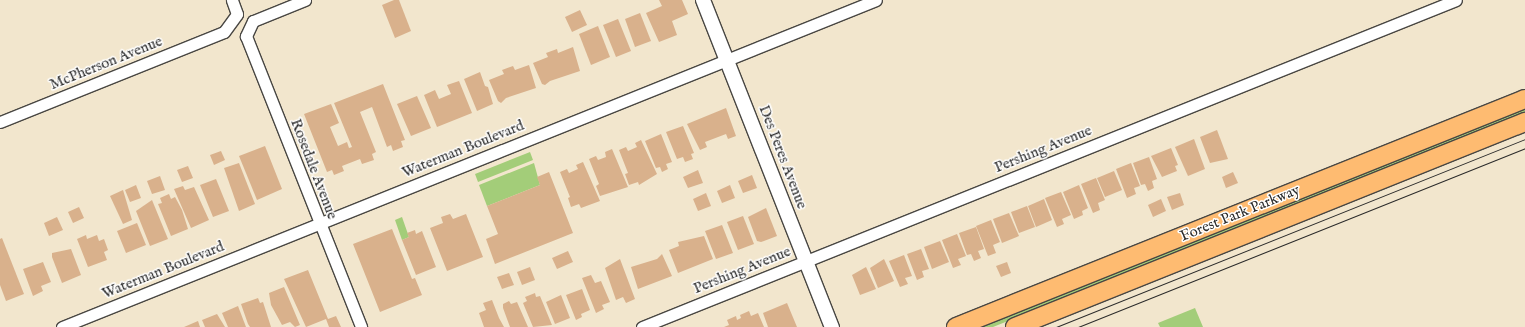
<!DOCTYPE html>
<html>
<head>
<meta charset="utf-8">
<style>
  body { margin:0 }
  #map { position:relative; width:1525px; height:327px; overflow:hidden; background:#f2e6cd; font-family:"IM FELL English",serif }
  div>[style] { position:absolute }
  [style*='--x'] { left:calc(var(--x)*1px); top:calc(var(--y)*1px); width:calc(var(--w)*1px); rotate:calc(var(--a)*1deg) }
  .green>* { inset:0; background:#a3cd79 }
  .building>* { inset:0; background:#d9b18c }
  .roads { filter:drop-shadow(1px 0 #494743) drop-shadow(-1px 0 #494743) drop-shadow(0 1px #494743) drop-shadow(0 -1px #494743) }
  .minor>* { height:11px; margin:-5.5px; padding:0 5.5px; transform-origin:5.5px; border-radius:5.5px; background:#fff }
  .tertiary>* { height:14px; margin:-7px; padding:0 7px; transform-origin:7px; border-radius:7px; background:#fff }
  .primary>* { height:18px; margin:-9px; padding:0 9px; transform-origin:9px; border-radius:9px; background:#febb71 }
  .tram>* { height:1px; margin:-0.5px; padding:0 0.5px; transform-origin:0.5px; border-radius:0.5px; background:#2b2b2b }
  span { translate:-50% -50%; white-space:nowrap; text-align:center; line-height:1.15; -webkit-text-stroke:3px #fff; paint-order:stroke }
  .street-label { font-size:15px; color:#2b2b2b }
</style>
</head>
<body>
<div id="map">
  <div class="green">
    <i style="clip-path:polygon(1525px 106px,1525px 113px,993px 327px,974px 327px)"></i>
    <i style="clip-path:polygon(530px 152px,533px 160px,478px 182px,475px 174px)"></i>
    <i style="clip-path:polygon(534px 163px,540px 185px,487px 206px,479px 185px)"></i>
    <i style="clip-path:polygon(402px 217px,409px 237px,402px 240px,395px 220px)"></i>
    <i style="clip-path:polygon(1195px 308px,1203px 327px,1160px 327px,1158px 323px)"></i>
  </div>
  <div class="building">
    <i style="clip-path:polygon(394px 0,399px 0,411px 31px,395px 38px,382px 5px)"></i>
    <i style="clip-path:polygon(659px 0,682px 0,688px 14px,672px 21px,677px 35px,659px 42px,646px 13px,662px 6px)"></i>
    <i style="clip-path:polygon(580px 10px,587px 25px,572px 32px,565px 17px)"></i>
    <i style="clip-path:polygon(640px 13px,651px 41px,635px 47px,625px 19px)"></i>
    <i style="clip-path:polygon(618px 19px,631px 51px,616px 57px,603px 25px)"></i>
    <i style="clip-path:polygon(598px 26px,610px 57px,591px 65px,579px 34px)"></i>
    <i style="clip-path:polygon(573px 47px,580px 71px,550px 81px,545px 85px,542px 84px,533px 63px,548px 57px,546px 53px,557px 49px,558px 53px)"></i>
    <i style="clip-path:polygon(529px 65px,536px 88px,506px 98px,501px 103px,498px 101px,489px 80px,504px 74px,502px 70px,513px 66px,515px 70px)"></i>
    <i style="clip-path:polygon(480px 72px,485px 86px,488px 87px,493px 104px,477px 111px,464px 79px)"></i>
    <i style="clip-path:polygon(459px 81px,472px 113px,437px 127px,424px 95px,435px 90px,439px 99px,451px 94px,447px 85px)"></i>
    <i style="clip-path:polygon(383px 84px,405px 140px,401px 141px,403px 147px,393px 151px,391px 145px,387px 147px,372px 107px,360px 112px,376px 152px,372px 154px,374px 160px,362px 164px,360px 159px,342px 166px,344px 171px,334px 175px,332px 170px,327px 172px,304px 114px,331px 104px,339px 123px,330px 127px,338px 146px,347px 142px,349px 148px,352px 147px,334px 103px)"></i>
    <i style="clip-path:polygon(417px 96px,431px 128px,411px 136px,397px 104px)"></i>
    <i style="clip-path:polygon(726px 108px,736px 136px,728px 139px,726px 134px,705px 142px,707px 147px,700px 150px,687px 124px)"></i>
    <i style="clip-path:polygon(683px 126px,694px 153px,691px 154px,693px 159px,685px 162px,683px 157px,677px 159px,666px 132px)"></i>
    <i style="clip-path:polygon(1217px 130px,1228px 159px,1210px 163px,1200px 137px)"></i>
    <i style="clip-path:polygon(661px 134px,672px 162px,666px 164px,668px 169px,662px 172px,660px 167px,656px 168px,645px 141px)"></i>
    <i style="clip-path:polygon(1194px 139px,1205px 169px,1188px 176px,1175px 147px)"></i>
    <i style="clip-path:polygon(641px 140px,657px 174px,639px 185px,638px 182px,629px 185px,625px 174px,628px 173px,619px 150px,626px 147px,628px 151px,637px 147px,635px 143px)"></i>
    <i style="clip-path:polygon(265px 146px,282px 189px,257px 200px,239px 156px)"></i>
    <i style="clip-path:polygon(1171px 148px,1178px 165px,1175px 166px,1177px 171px,1162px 177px,1151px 156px)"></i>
    <i style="clip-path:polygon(612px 149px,628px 187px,600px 196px,596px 186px,599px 184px,589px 159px,596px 156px,598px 160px,606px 157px,605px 152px)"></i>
    <i style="clip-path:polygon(221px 151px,225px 160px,214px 165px,210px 155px)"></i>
    <i style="clip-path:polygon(1149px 157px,1157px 179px,1152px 181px,1154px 188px,1148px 191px,1145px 184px,1141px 185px,1133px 163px)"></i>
    <i style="clip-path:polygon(583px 162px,600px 201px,581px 208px,579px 204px,571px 207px,568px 198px,570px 197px,560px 172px,567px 169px,569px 173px,578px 169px,576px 165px)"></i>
    <i style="clip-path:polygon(239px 163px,255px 204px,239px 211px,224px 168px)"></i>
    <i style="clip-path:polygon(1131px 163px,1140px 186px,1134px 188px,1136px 194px,1127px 198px,1116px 169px)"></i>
    <i style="clip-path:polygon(188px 166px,193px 178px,182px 182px,177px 170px)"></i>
    <i style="clip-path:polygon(698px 170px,703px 183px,688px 188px,683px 177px)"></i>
    <i style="clip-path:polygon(1114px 171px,1122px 190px,1105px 197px,1097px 178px)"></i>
    <i style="clip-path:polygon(549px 172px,573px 233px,495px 264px,486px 239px,498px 234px,487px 206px,540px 185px,537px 177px)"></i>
    <i style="clip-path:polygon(1233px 172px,1238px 183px,1226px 188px,1222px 177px)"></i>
    <i style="clip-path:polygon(752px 175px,757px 188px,743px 193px,738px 181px)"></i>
    <i style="clip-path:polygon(160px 176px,165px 190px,152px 194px,147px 181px)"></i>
    <i style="clip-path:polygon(1096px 178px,1105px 200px,1098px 203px,1100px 210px,1093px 213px,1081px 184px)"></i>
    <i style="clip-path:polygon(216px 179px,229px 211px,213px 217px,200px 185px)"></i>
    <i style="clip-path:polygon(136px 185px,141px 198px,130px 202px,125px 190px)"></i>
    <i style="clip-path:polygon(730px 185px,735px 198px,722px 203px,717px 191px)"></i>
    <i style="clip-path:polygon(1079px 185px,1088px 208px,1082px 211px,1083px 215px,1074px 219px,1063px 192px)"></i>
    <i style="clip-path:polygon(183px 186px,185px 190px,194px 187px,209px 220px,191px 228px,174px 189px)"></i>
    <i style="clip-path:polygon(123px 190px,132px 220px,123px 224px,110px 196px)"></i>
    <i style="clip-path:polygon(1061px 192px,1071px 215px,1062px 219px,1064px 224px,1057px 227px,1045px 198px)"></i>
    <i style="clip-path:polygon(706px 193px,711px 206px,698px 211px,693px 199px)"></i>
    <i style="clip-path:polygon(1180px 193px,1184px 205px,1172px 210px,1167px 197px)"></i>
    <i style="clip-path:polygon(169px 194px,171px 199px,175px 197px,182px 210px,188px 229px,171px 236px,158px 204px,162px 203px,160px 198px)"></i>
    <i style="clip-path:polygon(1044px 199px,1052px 220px,1036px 227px,1028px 206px)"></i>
    <i style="clip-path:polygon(1161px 199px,1166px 211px,1153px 217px,1148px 205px)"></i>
    <i style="clip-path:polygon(152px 200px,168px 239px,150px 246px,136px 211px)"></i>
    <i style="clip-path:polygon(1027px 206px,1035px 227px,1019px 233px,1011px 212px)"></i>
    <i style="clip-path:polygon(79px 207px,84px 218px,73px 223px,68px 212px)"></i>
    <i style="clip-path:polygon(766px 208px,777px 236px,761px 242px,757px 241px,748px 217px)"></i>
    <i style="clip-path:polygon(1009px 213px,1019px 236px,1002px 243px,993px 219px)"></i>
    <i style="clip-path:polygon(450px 214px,453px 219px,466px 214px,483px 257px,447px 271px,430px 228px,443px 223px,441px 217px)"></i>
    <i style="clip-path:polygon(743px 216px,754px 244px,738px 250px,727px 222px)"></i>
    <i style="clip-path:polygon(57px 217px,63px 230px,49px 236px,44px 223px)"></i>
    <i style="clip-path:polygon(991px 220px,1000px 242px,993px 245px,996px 253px,988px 256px,976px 226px)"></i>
    <i style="clip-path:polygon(137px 223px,146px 245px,126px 253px,117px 231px)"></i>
    <i style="clip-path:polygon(722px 225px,733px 253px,716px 259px,705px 231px)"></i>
    <i style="clip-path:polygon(976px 227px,984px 249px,978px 251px,981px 258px,974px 261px,971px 254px,967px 255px,959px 233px)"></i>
    <i style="clip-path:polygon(392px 229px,412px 279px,415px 278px,422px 295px,380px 312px,353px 244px)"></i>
    <i style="clip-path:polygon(415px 230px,416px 234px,422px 231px,436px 267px,416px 275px,402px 240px,409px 237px,407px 233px)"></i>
    <i style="clip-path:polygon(957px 234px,966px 256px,958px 259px,961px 265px,953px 268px,942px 240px)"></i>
    <i style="clip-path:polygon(86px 235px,87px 239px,97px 235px,99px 241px,104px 239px,108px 250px,104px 252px,107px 260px,88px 267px,77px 239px)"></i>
    <i style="clip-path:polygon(704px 236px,713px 259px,678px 273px,669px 250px,679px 246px,678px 242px)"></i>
    <i style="clip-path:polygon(2px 238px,24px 294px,6px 301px,0 285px,0 239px)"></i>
    <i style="clip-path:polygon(940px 241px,949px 262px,932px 269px,924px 247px)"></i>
    <i style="clip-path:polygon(71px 249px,81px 275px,62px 283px,52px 257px,52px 253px)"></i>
    <i style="clip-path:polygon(921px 249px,929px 269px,922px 271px,924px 277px,917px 280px,907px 254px)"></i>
    <i style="clip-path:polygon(568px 251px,573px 262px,557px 269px,552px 258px)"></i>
    <i style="clip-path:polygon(662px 254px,672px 276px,638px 289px,631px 267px,657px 259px)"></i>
    <i style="clip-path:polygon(904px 255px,912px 276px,905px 278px,908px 284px,900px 287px,889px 261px)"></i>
    <i style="clip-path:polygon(620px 259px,635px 299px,626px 303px,623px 297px,616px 300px,605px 268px)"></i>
    <i style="clip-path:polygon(884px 259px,894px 281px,878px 288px,870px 268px)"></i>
    <i style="clip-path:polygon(43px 262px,51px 282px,41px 286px,43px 291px,33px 296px,23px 269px)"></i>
    <i style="clip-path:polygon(1007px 262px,1011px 273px,1001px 277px,996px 266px)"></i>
    <i style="clip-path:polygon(530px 267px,535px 280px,522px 285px,517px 272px)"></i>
    <i style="clip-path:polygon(866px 267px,876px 289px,860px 295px,852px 275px)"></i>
    <i style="clip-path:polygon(308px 270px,328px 319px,336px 316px,341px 327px,329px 327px,326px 319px,306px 327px,284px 279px)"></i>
    <i style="clip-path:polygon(509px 273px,514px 285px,502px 289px,497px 277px)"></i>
    <i style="clip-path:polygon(591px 275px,595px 283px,601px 281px,610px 302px,602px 305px,604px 309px,596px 313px,582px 278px)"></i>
    <i style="clip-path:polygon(284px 287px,300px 325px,295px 327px,290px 322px,282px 325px,271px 305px,269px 293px)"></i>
    <i style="clip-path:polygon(582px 289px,590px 310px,581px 314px,582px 317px,576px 320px,566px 295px)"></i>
    <i style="clip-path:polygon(535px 293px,536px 297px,540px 296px,552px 325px,533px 327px,523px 303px,527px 301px,525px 297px)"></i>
    <i style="clip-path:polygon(561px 295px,570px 318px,555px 324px,546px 302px)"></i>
    <i style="clip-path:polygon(258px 298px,260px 303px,263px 302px,271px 327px,250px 327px,248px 324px,241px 304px)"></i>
    <i style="clip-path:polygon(492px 300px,499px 318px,504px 327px,484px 327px,479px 313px,486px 310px,483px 303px)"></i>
    <i style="clip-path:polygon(509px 301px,511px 304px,517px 302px,528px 327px,510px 327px,503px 308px,503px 304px)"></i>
    <i style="clip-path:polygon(787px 303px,797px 327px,768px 327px,763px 313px)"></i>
    <i style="clip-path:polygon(238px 306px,246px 327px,228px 327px,222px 313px)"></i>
    <i style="clip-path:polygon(749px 311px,751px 316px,758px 313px,764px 327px,724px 327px,729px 325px,727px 320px,736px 316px,737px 320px,741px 318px,740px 315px)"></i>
    <i style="clip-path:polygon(217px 314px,225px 327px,205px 327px,202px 320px)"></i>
    <i style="clip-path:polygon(198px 321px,200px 327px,184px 327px)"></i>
  </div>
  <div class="roads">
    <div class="minor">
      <i style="--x:305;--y:0;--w:56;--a:158"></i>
      <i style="--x:253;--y:21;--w:17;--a:115"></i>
      <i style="--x:246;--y:36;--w:313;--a:68.4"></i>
      <i style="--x:0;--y:122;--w:241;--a:-21.9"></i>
      <i style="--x:224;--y:32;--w:22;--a:-54"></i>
      <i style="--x:237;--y:14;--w:15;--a:-110"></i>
      <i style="--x:62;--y:327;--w:877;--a:-21.89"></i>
      <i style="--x:642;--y:327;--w:877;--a:-21.89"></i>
    </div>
    <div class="tertiary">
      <i style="--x:703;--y:0;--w:352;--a:68.5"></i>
    </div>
    <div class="primary">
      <i style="--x:956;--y:327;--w:613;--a:-21.84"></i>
      <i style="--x:1015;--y:327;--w:550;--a:-21.9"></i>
    </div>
  </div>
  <div class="tram">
    <i style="--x:1056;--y:327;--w:505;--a:-21.84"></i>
    <i style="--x:1078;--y:327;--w:482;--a:-21.8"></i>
  </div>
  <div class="street-label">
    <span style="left:106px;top:63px;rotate:-22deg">McPherson Avenue</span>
    <span style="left:463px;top:149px;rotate:-22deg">Waterman Boulevard</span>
    <span style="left:1043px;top:149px;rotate:-22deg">Pershing Avenue</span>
    <span style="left:783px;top:157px;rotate:69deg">Des Peres Avenue</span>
    <span style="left:314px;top:169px;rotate:69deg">Rosedale Avenue</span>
    <span style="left:1240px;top:213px;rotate:-22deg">Forest Park Parkway</span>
    <span style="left:163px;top:270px;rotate:-22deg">Waterman Boulevard</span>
    <span style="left:742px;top:270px;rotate:-22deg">Pershing Avenue</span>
  </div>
</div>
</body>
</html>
